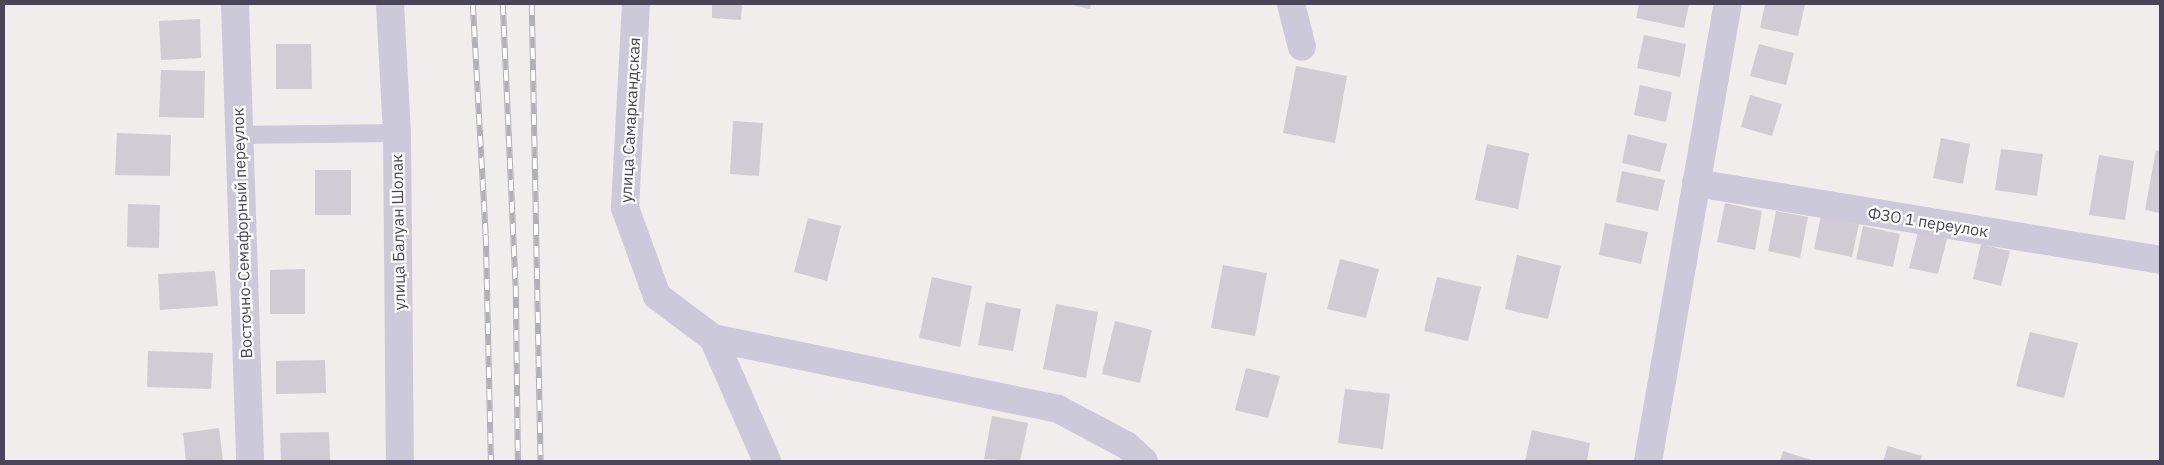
<!DOCTYPE html>
<html>
<head>
<meta charset="utf-8">
<style>
  body { margin:0 }
  #map { position:relative; width:2164px; height:465px; overflow:hidden; background:#efeeec; font-family:"IBM Plex Sans",sans-serif }
  div>[style] { position:absolute }
  [style*='--x'] { left:calc(var(--x)*1px); top:calc(var(--y)*1px); width:calc(var(--w)*1px); rotate:calc(var(--a)*1deg) }
  .building>* { inset:0; background:#cfccd4 }
  .lane>* { height:18px; margin:-9px; padding:0 9px; transform-origin:9px; border-radius:9px; background:#cbc9da }
  .street>* { height:28px; margin:-14px; padding:0 14px; transform-origin:14px; border-radius:14px; background:#cbc9da }
  .rail>* { height:5.5px; margin-top:-2.75px; transform-origin:0; background:repeating-linear-gradient(90deg,#fff 0 11px,#b1afb7 0 22px); box-sizing:border-box; border-block:1px solid #b1afb7 }
  span { translate:-50% -50%; white-space:nowrap; text-align:center; line-height:1.15; -webkit-text-stroke:4.5px #fff; paint-order:stroke }
  .street-label { font-size:16px; color:#48455a }
  .frame { position:absolute; inset:0; border:5px solid #48455a; pointer-events:none }
</style>
</head>
<body>
<div id="map">
  <div class="building">
    <i style="clip-path:polygon(712px 4px,742px 4px,741px 20px,712px 18px)"></i>
    <i style="clip-path:polygon(1068px 4px,1091px 4px,1090px 9px)"></i>
    <i style="clip-path:polygon(1639px 4px,1689px 4px,1684px 28px,1636px 18px)"></i>
    <i style="clip-path:polygon(1765px 4px,1805px 4px,1798px 36px,1760px 28px)"></i>
    <i style="clip-path:polygon(200px 19px,201px 58px,161px 60px,159px 21px)"></i>
    <i style="clip-path:polygon(1644px 35px,1686px 44px,1680px 77px,1637px 68px)"></i>
    <i style="clip-path:polygon(276px 44px,311px 44px,312px 89px,276px 89px)"></i>
    <i style="clip-path:polygon(1759px 44px,1794px 53px,1786px 85px,1750px 76px)"></i>
    <i style="clip-path:polygon(1296px 66px,1347px 76px,1335px 143px,1283px 133px)"></i>
    <i style="clip-path:polygon(161px 70px,205px 71px,204px 118px,159px 117px)"></i>
    <i style="clip-path:polygon(1640px 85px,1672px 92px,1666px 122px,1634px 115px)"></i>
    <i style="clip-path:polygon(1750px 95px,1782px 104px,1772px 136px,1741px 127px)"></i>
    <i style="clip-path:polygon(733px 121px,763px 123px,759px 176px,730px 174px)"></i>
    <i style="clip-path:polygon(117px 133px,171px 135px,170px 176px,115px 175px)"></i>
    <i style="clip-path:polygon(1628px 134px,1667px 144px,1660px 172px,1622px 163px)"></i>
    <i style="clip-path:polygon(1941px 138px,1970px 144px,1963px 184px,1933px 178px)"></i>
    <i style="clip-path:polygon(1487px 144px,1529px 153px,1518px 209px,1475px 200px)"></i>
    <i style="clip-path:polygon(2001px 149px,2043px 154px,2037px 196px,1995px 190px)"></i>
    <i style="clip-path:polygon(2156px 150px,2160px 151px,2160px 213px,2145px 210px)"></i>
    <i style="clip-path:polygon(2099px 155px,2134px 161px,2125px 220px,2089px 215px)"></i>
    <i style="clip-path:polygon(315px 170px,351px 170px,351px 215px,315px 215px)"></i>
    <i style="clip-path:polygon(1622px 171px,1665px 180px,1658px 211px,1616px 202px)"></i>
    <i style="clip-path:polygon(1725px 203px,1762px 211px,1755px 250px,1717px 242px)"></i>
    <i style="clip-path:polygon(128px 204px,160px 205px,159px 248px,127px 247px)"></i>
    <i style="clip-path:polygon(1776px 211px,1808px 217px,1800px 258px,1768px 251px)"></i>
    <i style="clip-path:polygon(1821px 216px,1859px 224px,1852px 257px,1814px 249px)"></i>
    <i style="clip-path:polygon(808px 218px,841px 226px,827px 281px,794px 272px)"></i>
    <i style="clip-path:polygon(1605px 223px,1648px 232px,1641px 264px,1599px 255px)"></i>
    <i style="clip-path:polygon(1863px 226px,1900px 234px,1893px 267px,1856px 259px)"></i>
    <i style="clip-path:polygon(1918px 232px,1947px 239px,1938px 274px,1909px 268px)"></i>
    <i style="clip-path:polygon(1981px 244px,2010px 251px,2001px 286px,1973px 279px)"></i>
    <i style="clip-path:polygon(1517px 255px,1561px 266px,1548px 319px,1505px 309px)"></i>
    <i style="clip-path:polygon(1340px 259px,1379px 269px,1366px 318px,1327px 309px)"></i>
    <i style="clip-path:polygon(1223px 265px,1267px 273px,1255px 336px,1211px 328px)"></i>
    <i style="clip-path:polygon(305px 269px,305px 314px,270px 314px,270px 270px)"></i>
    <i style="clip-path:polygon(215px 271px,218px 306px,160px 310px,158px 274px)"></i>
    <i style="clip-path:polygon(932px 277px,972px 286px,960px 347px,919px 338px)"></i>
    <i style="clip-path:polygon(1437px 277px,1481px 287px,1468px 341px,1424px 331px)"></i>
    <i style="clip-path:polygon(986px 302px,1021px 309px,1013px 351px,978px 345px)"></i>
    <i style="clip-path:polygon(1056px 304px,1098px 312px,1086px 378px,1043px 369px)"></i>
    <i style="clip-path:polygon(1115px 321px,1152px 330px,1140px 383px,1102px 374px)"></i>
    <i style="clip-path:polygon(2030px 332px,2078px 343px,2064px 398px,2016px 386px)"></i>
    <i style="clip-path:polygon(148px 351px,213px 353px,211px 389px,147px 387px)"></i>
    <i style="clip-path:polygon(325px 360px,326px 393px,276px 394px,276px 361px)"></i>
    <i style="clip-path:polygon(1246px 368px,1280px 376px,1268px 418px,1235px 410px)"></i>
    <i style="clip-path:polygon(1345px 389px,1390px 394px,1383px 449px,1338px 443px)"></i>
    <i style="clip-path:polygon(992px 416px,1028px 423px,1020px 461px,984px 459px)"></i>
    <i style="clip-path:polygon(219px 428px,223px 461px,186px 461px,183px 433px)"></i>
    <i style="clip-path:polygon(1532px 430px,1590px 443px,1587px 461px,1525px 461px)"></i>
    <i style="clip-path:polygon(329px 432px,330px 461px,281px 461px,280px 433px)"></i>
    <i style="clip-path:polygon(1888px 446px,1922px 456px,1920px 461px,1883px 461px)"></i>
    <i style="clip-path:polygon(1783px 451px,1814px 461px,1780px 461px)"></i>
  </div>
  <div class="lane">
    <i style="--x:237;--y:135;--w:160;--a:-0.7"></i>
  </div>
  <div class="street">
    <i style="--x:235;--y:4;--w:457;--a:88.1"></i>
    <i style="--x:390;--y:4;--w:129;--a:86.9"></i>
    <i style="--x:397;--y:133;--w:328;--a:89.5"></i>
    <i style="--x:636;--y:4;--w:204;--a:93.1"></i>
    <i style="--x:625;--y:208;--w:94;--a:70"></i>
    <i style="--x:657;--y:296;--w:70;--a:36.9"></i>
    <i style="--x:713;--y:338;--w:134;--a:66.3"></i>
    <i style="--x:1291;--y:4;--w:44;--a:75.7"></i>
    <i style="--x:1696;--y:183;--w:470;--a:9.4"></i>
    <i style="--x:713;--y:338;--w:352;--a:11.6"></i>
    <i style="--x:1058;--y:409;--w:77;--a:27.9"></i>
    <i style="--x:1126;--y:445;--w:24;--a:42"></i>
    <i style="--x:1648;--y:461;--w:464;--a:-80.1"></i>
  </div>
  <div class="rail">
    <i style="--x:473;--y:4;--w:231;--a:86.8"></i>
    <i style="--x:486;--y:235;--w:226;--a:88.7"></i>
    <i style="--x:503;--y:4;--w:282;--a:87.4"></i>
    <i style="--x:516;--y:286;--w:175;--a:89.3"></i>
    <i style="--x:532;--y:4;--w:457;--a:88.9"></i>
  </div>
  <div class="street-label">
    <span style="left:630px;top:120px;rotate:-87deg">улица Самаркандская</span>
    <span style="left:1928px;top:222px;rotate:9deg">ФЗО 1 переулок</span>
    <span style="left:398px;top:232px;rotate:-91deg">улица Балуан Шолак</span>
    <span style="left:242px;top:233px;rotate:-92deg">Восточно-Семафорный переулок</span>
  </div>
  <div class="frame"></div>
</div>
</body>
</html>
